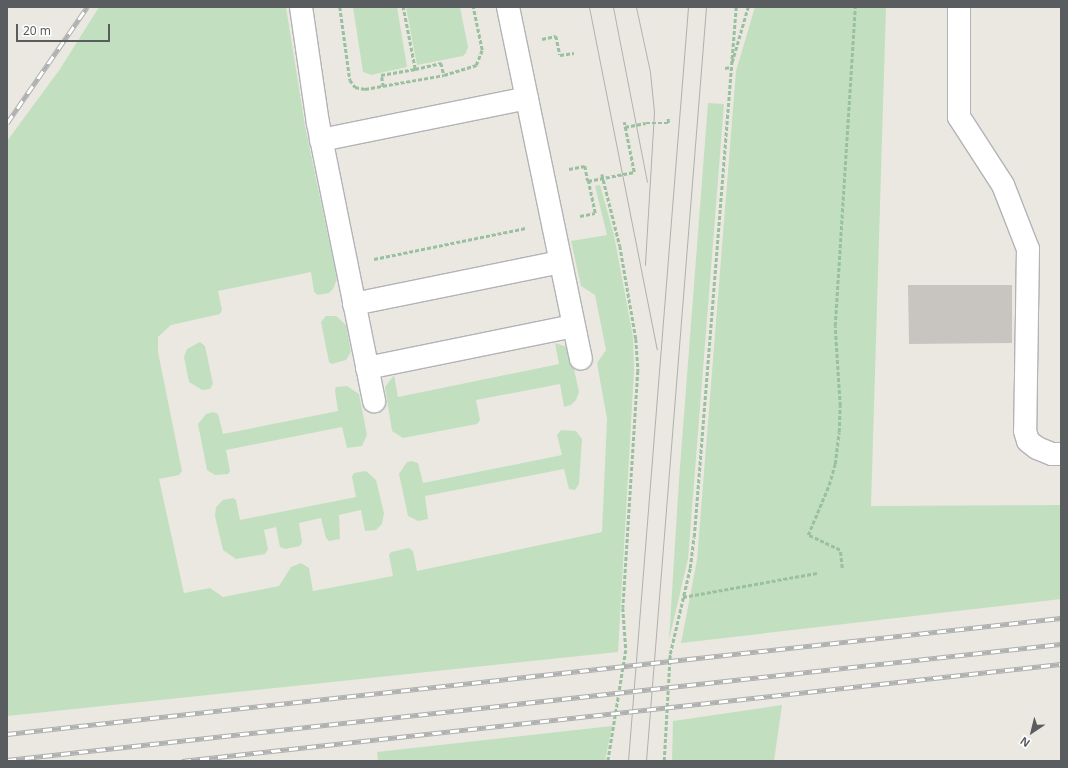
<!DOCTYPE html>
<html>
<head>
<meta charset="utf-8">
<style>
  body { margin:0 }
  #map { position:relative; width:1068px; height:768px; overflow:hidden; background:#ebe8e1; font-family:"Noto Sans",sans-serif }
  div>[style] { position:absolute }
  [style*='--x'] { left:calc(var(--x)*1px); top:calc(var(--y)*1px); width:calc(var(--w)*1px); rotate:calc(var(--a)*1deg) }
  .green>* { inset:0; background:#c2e0bf }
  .building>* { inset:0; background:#c8c5c0 }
  .path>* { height:2.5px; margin-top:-1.25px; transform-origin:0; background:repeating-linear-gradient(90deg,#99c1a0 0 4px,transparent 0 6px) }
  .roads { filter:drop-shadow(1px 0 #b1b4b7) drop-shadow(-1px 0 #b1b4b7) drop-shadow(0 1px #b1b4b7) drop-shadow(0 -1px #b1b4b7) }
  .minor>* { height:22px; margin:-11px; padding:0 11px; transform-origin:11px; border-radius:11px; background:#fff }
  .tram>* { height:1px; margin:-0.5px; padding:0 0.5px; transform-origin:0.5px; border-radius:0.5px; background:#afb0b0 }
  .rail>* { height:4.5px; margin-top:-2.25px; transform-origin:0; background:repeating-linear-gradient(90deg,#fff 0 9px,#afb0b0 0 18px); box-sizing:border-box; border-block:1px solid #afb0b0 }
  span { translate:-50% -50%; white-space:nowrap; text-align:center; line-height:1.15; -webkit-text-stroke:4px #fff; paint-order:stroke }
  .frame { position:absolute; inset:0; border:8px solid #595d60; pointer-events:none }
  .north { position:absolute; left:1012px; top:712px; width:40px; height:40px; -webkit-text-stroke:3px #fff; paint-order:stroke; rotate:215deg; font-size:11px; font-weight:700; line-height:16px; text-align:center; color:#595d60 }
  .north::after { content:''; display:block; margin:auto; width:14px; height:18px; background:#595d60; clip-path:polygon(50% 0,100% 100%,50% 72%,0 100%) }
  .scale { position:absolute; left:16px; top:24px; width:94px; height:18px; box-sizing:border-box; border:2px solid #595d60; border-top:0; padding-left:5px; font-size:12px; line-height:14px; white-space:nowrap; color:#595d60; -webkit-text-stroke:3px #fff; paint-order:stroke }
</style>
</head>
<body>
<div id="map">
  <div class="green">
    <i style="clip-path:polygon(99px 7px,286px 7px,305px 126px,337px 279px,333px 289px,329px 293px,318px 295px,314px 292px,311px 272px,218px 291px,222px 310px,220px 314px,171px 325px,158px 337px,158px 352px,182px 471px,179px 475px,159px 479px,184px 593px,210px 588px,223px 597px,279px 586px,291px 567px,301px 563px,309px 568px,313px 591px,393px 576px,389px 555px,391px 552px,409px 548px,413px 551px,417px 571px,602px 532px,607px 419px,597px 363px,606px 350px,595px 295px,581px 286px,571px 241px,607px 235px,595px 186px,600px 185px,614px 235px,633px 337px,634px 371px,618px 652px,7px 716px,7px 141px,60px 69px)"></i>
    <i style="clip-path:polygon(353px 7px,397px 7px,407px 67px,371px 75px,363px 72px)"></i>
    <i style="clip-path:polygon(406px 7px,460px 7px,468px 47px,466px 53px,463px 56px,417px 65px)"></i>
    <i style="clip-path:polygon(755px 7px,886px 7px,871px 506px,1061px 505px,1061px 599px,681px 643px,697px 560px,736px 71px)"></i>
    <i style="clip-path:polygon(708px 103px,724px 104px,688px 559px,669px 640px,679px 480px)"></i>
    <i style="clip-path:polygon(326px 316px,336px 316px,346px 325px,351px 352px,346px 360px,332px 364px,329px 362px,321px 322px)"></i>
    <i style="clip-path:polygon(200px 342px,205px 346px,213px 384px,210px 389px,202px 390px,189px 382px,184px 357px,187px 349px)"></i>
    <i style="clip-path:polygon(555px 343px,567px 347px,571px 355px,579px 392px,576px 400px,571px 405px,564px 407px,560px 384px,476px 400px,480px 420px,477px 424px,403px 438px,392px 431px,385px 387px,394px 375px,398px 397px,559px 364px)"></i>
    <i style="clip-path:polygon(347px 386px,359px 394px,367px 435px,362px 446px,347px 448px,342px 427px,226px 450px,230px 471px,228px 474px,215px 475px,207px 470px,198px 424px,206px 414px,213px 412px,218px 414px,223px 434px,338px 411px,335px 391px,336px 387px)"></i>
    <i style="clip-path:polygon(561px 430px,576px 431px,582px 439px,579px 484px,575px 490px,569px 489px,564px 469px,425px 496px,428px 519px,418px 521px,408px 516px,399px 474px,407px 462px,412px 461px,418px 463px,423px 483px,562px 455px,557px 435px)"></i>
    <i style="clip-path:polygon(366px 471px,376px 480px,384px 513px,382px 524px,376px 530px,365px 531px,361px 510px,339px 515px,340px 539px,329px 541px,326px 538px,321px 518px,299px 523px,302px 542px,300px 546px,285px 549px,280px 547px,276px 527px,264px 530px,268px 549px,265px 554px,236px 559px,223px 550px,215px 516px,216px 507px,223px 500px,233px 498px,236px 500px,240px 520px,356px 497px,352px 477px,354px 473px)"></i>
    <i style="clip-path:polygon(782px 705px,774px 761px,672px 761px,673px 721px)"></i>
    <i style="clip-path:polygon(612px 726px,605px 761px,378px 761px,377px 752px)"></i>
  </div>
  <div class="building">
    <i style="clip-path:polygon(908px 285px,1012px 285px,1012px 343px,909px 344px)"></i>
  </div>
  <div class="path">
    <i style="--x:340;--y:7;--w:74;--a:82.2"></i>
    <i style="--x:350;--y:80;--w:9;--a:54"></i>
    <i style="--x:355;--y:87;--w:10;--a:11"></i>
    <i style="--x:365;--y:89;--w:80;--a:-10"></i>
    <i style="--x:444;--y:75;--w:34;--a:-17"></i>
    <i style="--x:476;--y:65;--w:16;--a:-68"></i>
    <i style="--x:482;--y:50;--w:44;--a:-101.8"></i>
    <i style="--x:542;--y:39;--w:14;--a:-12"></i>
    <i style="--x:556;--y:36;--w:19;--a:78"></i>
    <i style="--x:560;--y:55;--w:14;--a:-8"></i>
    <i style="--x:732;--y:62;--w:57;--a:-73.8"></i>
    <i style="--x:725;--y:68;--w:6;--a:-9"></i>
    <i style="--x:415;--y:69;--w:27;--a:-13"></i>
    <i style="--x:441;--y:63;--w:12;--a:76"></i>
    <i style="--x:383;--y:87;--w:12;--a:-99"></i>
    <i style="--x:381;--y:75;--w:35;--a:-10"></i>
    <i style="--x:415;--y:69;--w:63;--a:-101"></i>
    <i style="--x:625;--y:127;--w:21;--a:-11"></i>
    <i style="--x:646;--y:123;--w:22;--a:0"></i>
    <i style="--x:668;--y:123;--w:5;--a:-90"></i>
    <i style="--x:569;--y:169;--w:16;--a:-11"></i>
    <i style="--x:585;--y:166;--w:15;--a:79"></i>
    <i style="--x:588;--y:181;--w:47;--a:-11.1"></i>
    <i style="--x:634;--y:172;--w:51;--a:-101.3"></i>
    <i style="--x:602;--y:174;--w:74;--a:76"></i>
    <i style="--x:620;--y:246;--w:94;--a:80.2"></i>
    <i style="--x:636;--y:339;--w:32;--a:86"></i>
    <i style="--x:638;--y:371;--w:237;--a:93.6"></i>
    <i style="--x:623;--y:608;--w:42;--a:85.9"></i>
    <i style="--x:626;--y:650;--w:112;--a:99.2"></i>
    <i style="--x:580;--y:216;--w:15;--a:-11"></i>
    <i style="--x:595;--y:213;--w:33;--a:-102"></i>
    <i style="--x:374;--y:259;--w:155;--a:-11.5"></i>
    <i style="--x:842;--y:568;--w:18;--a:-96"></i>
    <i style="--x:840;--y:550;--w:35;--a:-155"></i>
    <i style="--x:808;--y:535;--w:54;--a:-67.2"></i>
    <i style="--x:829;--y:485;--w:22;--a:-74"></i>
    <i style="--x:835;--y:464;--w:32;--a:-83"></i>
    <i style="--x:839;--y:432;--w:26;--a:-88"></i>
    <i style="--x:840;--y:406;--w:80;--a:-93.6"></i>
    <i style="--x:835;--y:326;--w:320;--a:-86.4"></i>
    <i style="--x:683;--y:597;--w:136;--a:-10.2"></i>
    <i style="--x:664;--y:761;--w:107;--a:-86.8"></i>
    <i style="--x:670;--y:654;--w:88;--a:-76.9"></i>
    <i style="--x:690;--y:568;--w:31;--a:-83"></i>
    <i style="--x:694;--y:537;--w:532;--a:-85.47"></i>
  </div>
  <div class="roads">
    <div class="minor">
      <i style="--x:301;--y:7;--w:117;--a:81.7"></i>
      <i style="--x:318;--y:123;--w:284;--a:78.6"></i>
      <i style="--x:508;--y:7;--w:359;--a:78.3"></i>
      <i style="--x:959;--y:7;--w:110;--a:90"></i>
      <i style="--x:959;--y:117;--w:81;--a:57.1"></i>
      <i style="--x:1003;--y:185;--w:69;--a:68.7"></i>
      <i style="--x:1028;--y:249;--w:182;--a:90.9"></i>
      <i style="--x:1025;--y:431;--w:10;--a:73"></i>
      <i style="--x:1028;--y:441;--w:11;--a:38"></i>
      <i style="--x:1037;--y:448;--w:16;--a:22"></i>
      <i style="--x:1052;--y:454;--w:9;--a:0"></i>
      <i style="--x:321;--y:140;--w:210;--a:-11.5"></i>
      <i style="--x:354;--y:304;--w:210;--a:-11.5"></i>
      <i style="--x:367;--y:368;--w:210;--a:-11.5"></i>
    </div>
  </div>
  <div class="tram">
    <i style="--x:589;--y:7;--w:349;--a:78.8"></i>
    <i style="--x:613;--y:7;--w:178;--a:79"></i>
    <i style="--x:636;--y:7;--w:66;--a:77.8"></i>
    <i style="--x:650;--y:72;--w:40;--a:84.3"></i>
    <i style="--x:654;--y:112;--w:153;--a:93.4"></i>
    <i style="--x:628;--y:761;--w:756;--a:-85.45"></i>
    <i style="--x:646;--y:761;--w:756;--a:-85.45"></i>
  </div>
  <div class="rail">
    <i style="--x:7;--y:123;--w:141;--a:-55.4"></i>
    <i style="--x:7;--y:734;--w:1060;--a:-6.28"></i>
    <i style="--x:7;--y:760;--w:1060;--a:-6.28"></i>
    <i style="--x:182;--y:761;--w:884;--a:-6.3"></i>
  </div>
  <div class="frame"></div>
  <div class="north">N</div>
  <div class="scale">20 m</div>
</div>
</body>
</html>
